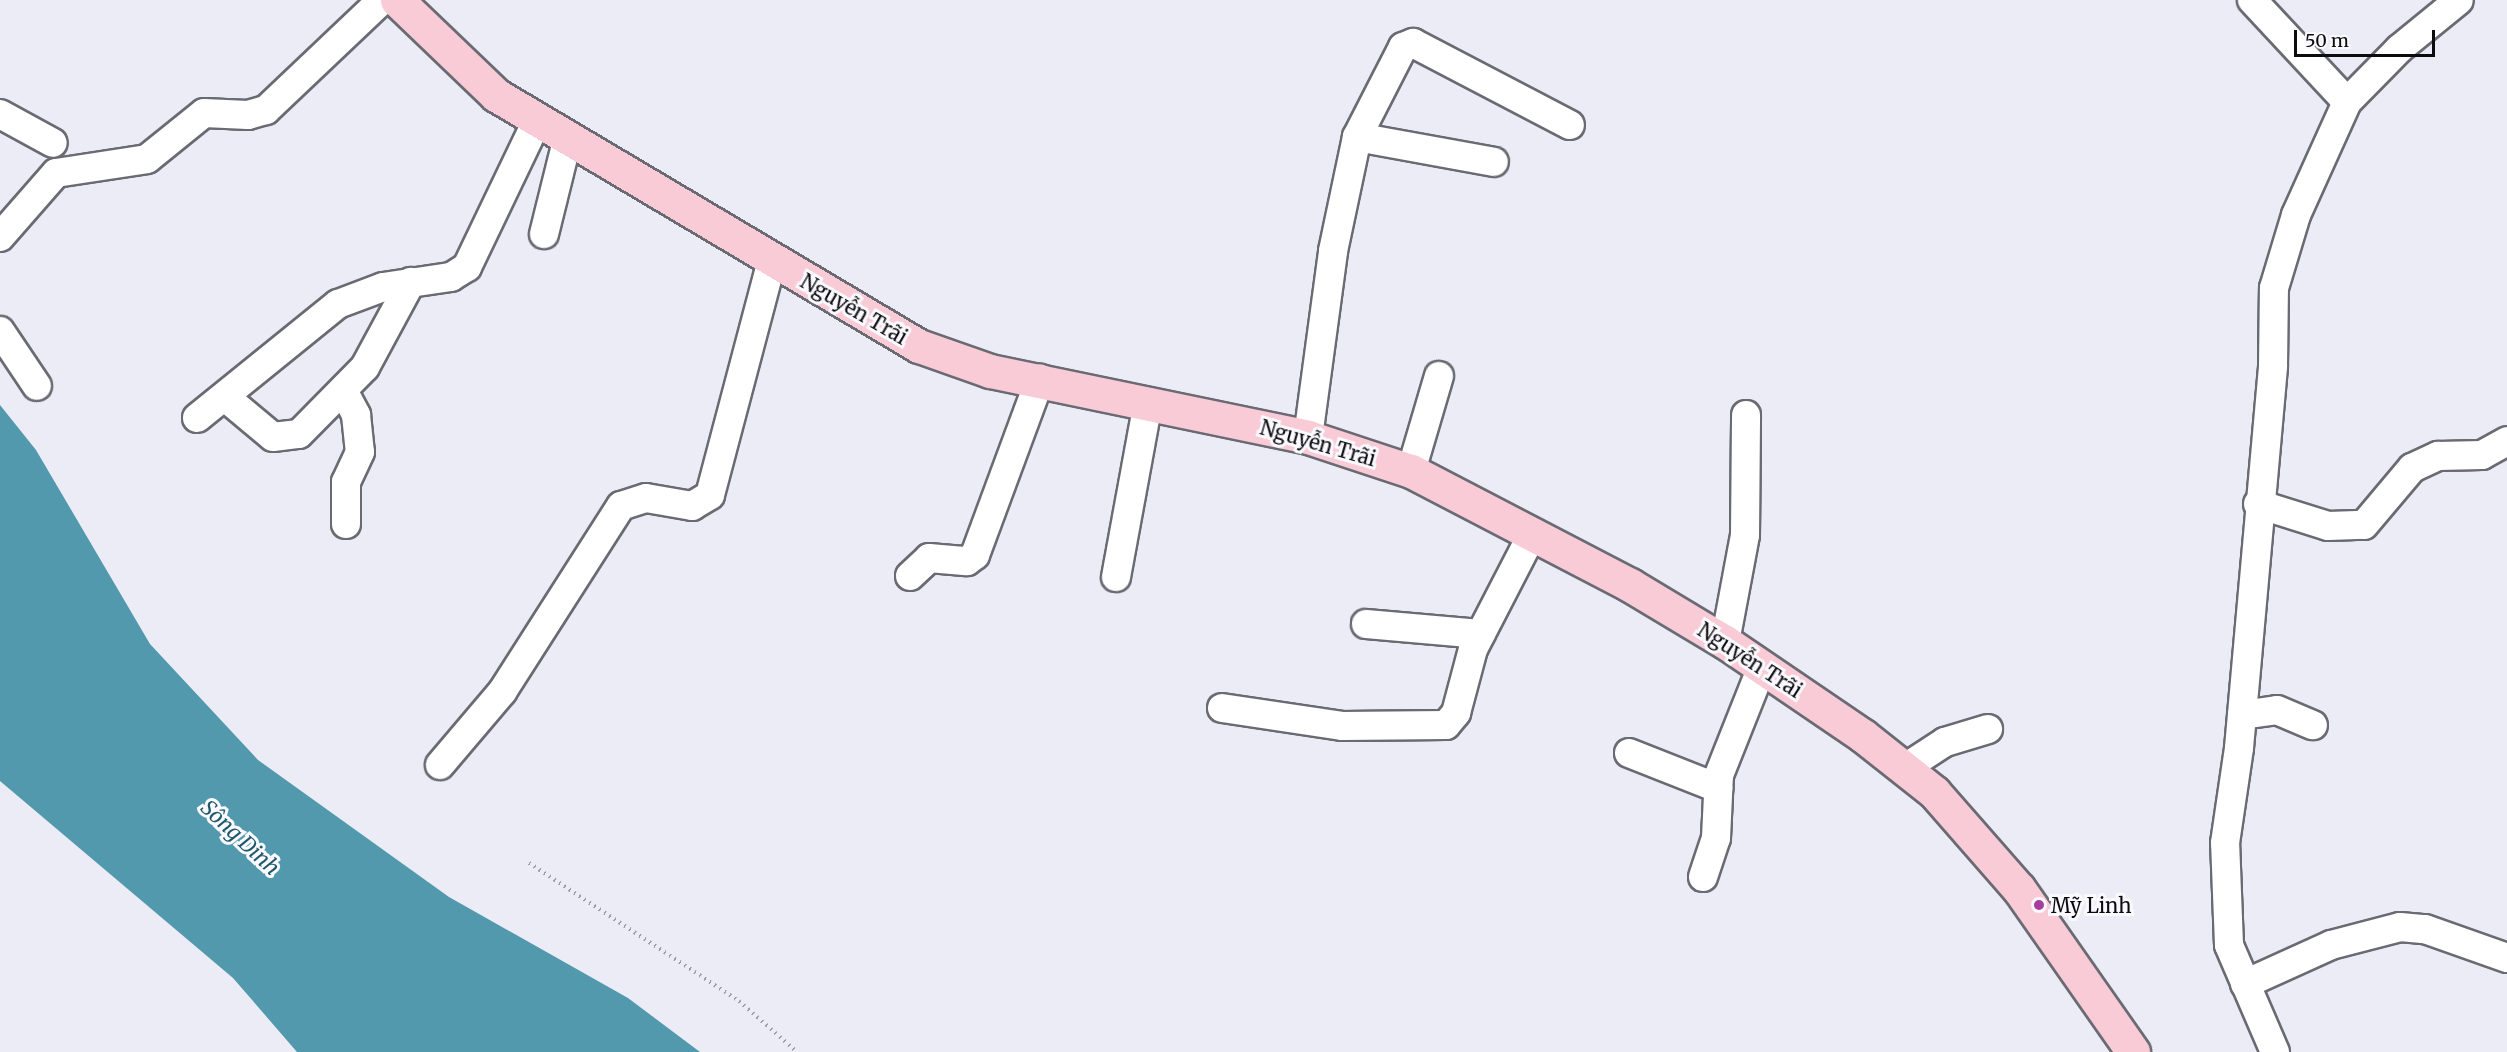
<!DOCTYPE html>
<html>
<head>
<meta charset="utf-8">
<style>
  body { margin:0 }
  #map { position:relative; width:2507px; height:1052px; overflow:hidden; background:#ececf6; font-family:Merriweather,serif }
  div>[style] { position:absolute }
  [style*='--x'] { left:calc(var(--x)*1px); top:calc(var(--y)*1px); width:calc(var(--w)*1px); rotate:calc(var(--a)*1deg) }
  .water>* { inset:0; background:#5299ae }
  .path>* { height:4px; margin-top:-2px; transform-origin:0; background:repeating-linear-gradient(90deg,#9d9da4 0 1.5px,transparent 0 6px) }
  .roads { filter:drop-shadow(2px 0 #6a6a73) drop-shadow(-2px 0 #6a6a73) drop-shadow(0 2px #6a6a73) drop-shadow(0 -2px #6a6a73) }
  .minor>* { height:28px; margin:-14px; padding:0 14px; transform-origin:14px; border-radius:14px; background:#fff }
  .major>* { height:33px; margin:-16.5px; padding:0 16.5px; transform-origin:16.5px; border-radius:16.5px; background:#f8cbd6 }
  .dots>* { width:16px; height:16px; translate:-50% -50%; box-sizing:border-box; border:3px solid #fafafe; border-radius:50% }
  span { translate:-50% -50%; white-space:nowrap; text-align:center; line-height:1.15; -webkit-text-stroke:6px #fafafe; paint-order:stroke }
  .street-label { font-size:20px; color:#0c0c0f }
  .poi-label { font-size:20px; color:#0c0c0f }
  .left { translate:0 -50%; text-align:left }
  .water-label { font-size:21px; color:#1f5969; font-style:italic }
  .scale { position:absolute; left:2294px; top:30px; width:141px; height:27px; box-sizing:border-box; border:3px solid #0c0c0f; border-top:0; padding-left:8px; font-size:18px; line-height:21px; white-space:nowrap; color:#0c0c0f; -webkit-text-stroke:4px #fafafe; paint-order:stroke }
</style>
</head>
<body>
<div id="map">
  <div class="water">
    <i style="clip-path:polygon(0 405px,36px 450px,150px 644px,258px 760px,449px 897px,628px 998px,700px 1052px,297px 1052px,233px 978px,0 781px)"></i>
  </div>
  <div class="path">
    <i style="--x:529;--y:863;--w:251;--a:33.3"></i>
    <i style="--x:739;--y:1001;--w:77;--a:41.3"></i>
  </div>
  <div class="roads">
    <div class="minor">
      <i style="--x:2252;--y:0;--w:139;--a:47"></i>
      <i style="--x:0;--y:114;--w:60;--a:28.7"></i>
      <i style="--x:1357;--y:137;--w:101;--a:-62.9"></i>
      <i style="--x:1403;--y:47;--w:11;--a:-22"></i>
      <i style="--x:1413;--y:43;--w:177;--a:27.6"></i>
      <i style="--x:544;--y:234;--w:100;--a:-76.1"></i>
      <i style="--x:0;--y:237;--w:85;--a:-48.8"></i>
      <i style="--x:56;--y:173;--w:92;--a:-8.7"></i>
      <i style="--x:147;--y:159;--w:73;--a:-38.9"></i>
      <i style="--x:204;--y:113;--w:44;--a:2.6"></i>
      <i style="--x:248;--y:115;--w:19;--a:-16"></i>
      <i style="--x:266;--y:110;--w:160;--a:-43.5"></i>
      <i style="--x:0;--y:331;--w:66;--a:56.1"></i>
      <i style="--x:344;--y:392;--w:26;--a:62"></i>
      <i style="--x:356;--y:415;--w:37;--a:84"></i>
      <i style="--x:360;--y:452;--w:33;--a:115"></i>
      <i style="--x:346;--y:482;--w:42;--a:90"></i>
      <i style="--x:225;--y:397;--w:62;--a:39.8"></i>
      <i style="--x:273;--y:437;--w:26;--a:-7"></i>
      <i style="--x:299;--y:434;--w:94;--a:-45.4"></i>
      <i style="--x:365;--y:367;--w:97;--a:-61.6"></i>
      <i style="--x:197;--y:418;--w:181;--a:-39"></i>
      <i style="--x:338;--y:304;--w:48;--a:-20.7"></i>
      <i style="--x:383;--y:287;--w:69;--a:-8.4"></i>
      <i style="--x:451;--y:277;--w:19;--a:-32"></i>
      <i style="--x:467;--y:267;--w:164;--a:-64.4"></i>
      <i style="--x:1308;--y:437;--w:188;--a:-82.3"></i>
      <i style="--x:1333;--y:251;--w:116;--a:-78.1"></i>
      <i style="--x:1357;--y:137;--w:139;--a:10.3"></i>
      <i style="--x:1411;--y:471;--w:99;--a:-73.6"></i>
      <i style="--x:2258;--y:504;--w:73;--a:17.4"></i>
      <i style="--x:2328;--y:526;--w:36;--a:-2"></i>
      <i style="--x:2364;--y:525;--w:75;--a:-49.9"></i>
      <i style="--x:2412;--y:468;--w:29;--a:-25"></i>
      <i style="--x:2438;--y:456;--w:44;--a:-1.3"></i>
      <i style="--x:2482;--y:455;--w:29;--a:-29"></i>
      <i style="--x:910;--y:576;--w:26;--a:-43"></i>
      <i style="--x:929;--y:558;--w:38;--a:5"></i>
      <i style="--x:967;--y:561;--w:10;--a:-37"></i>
      <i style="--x:975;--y:555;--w:188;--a:-69.7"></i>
      <i style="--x:1116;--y:577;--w:178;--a:-79.6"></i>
      <i style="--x:1366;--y:624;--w:115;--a:5"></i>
      <i style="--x:1725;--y:642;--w:109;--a:-79.4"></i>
      <i style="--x:1745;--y:535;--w:120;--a:-89.5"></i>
      <i style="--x:1222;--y:708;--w:121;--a:8.5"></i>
      <i style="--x:1342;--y:726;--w:104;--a:-0.6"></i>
      <i style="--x:1446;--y:725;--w:16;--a:-50"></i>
      <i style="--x:1456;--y:713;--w:66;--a:-75.1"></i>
      <i style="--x:1473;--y:649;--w:131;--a:-62.7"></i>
      <i style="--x:2242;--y:715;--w:35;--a:-8"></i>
      <i style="--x:2277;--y:710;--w:39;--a:23"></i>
      <i style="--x:1629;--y:753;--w:96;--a:21.5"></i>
      <i style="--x:440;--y:765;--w:96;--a:-49.7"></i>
      <i style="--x:502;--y:692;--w:221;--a:-57.4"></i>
      <i style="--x:621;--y:506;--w:26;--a:-18"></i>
      <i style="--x:646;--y:498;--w:47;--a:9.9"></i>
      <i style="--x:692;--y:506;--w:21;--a:-31"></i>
      <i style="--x:710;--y:495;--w:242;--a:-75.2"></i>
      <i style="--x:1905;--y:768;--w:48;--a:-33"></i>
      <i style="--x:1945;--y:742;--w:45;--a:-16.8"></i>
      <i style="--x:1703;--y:877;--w:41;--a:-71.6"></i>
      <i style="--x:1716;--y:838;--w:63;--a:-87.3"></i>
      <i style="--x:1719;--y:775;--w:116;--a:-68.3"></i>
      <i style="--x:2245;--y:984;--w:94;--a:-24.4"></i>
      <i style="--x:2331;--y:945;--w:71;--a:-14.6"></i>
      <i style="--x:2400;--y:927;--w:25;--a:5"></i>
      <i style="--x:2425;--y:929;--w:87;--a:19.5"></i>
      <i style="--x:2275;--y:1052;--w:116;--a:-113.3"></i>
      <i style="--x:2229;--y:945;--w:102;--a:-92.2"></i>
      <i style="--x:2225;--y:843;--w:96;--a:-81.6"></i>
      <i style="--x:2239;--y:748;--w:384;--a:-84.9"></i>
      <i style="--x:2273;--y:366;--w:78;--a:-89.3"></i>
      <i style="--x:2274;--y:288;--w:76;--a:-73.2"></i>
      <i style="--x:2296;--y:215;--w:124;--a:-65.7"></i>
      <i style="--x:2347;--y:102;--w:74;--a:-45.5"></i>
      <i style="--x:2399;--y:49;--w:77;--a:-39.2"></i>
    </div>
    <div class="major">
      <i style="--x:397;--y:0;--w:137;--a:43.8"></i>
      <i style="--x:496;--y:95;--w:492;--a:30.7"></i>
      <i style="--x:919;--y:346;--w:75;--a:19.4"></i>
      <i style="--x:990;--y:371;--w:325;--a:11.7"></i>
      <i style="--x:1308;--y:437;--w:108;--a:18.3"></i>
      <i style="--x:1411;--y:471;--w:247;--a:27.5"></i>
      <i style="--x:1630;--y:585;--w:111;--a:31"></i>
      <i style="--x:1725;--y:642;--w:166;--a:34.2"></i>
      <i style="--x:1862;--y:735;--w:92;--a:38.4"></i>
      <i style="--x:1934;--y:792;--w:129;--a:48.8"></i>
      <i style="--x:2019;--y:889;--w:199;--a:55"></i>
    </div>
  </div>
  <div class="dots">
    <i style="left:2039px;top:905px;background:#a73d9f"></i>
  </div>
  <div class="street-label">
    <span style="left:854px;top:309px;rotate:30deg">Nguyễn Trãi</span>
    <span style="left:1318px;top:443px;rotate:16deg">Nguyễn Trãi</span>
    <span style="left:1750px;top:660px;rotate:33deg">Nguyễn Trãi</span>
  </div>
  <div class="poi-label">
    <span class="left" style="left:2051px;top:905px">Mỹ Linh</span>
  </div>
  <div class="water-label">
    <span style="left:240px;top:838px;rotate:43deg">Sông Dinh</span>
  </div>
  <div class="scale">50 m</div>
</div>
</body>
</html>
